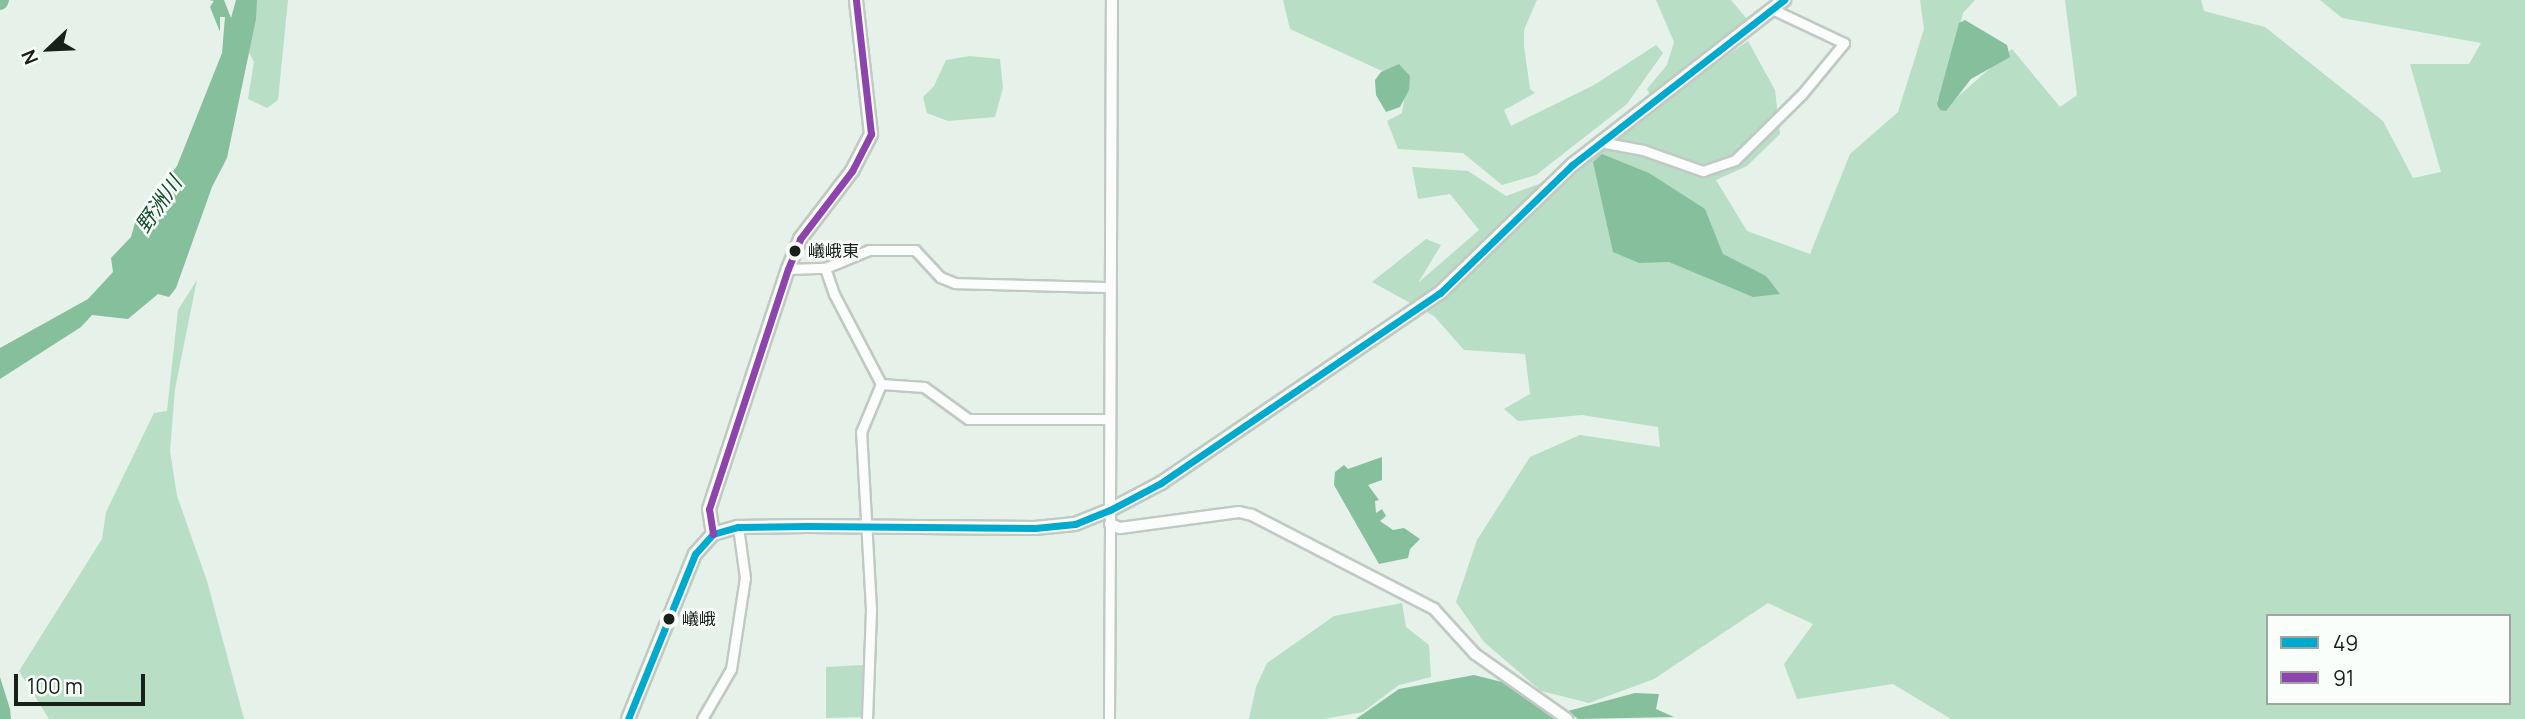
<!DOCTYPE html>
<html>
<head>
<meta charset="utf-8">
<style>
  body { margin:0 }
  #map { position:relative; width:2525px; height:719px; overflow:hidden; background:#e5f1e9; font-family:Manrope,"Noto Sans JP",sans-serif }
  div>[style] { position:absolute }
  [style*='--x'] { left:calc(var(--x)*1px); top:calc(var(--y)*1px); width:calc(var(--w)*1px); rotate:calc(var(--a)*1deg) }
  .green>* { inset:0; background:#b8dec6 }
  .water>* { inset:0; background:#86bf9c }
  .river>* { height:16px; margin:-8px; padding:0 8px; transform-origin:8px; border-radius:8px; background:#86bf9c }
  .roads { filter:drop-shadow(2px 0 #c0c9c3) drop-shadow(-2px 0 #c0c9c3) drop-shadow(0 2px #c0c9c3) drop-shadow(0 -2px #c0c9c3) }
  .minor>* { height:9px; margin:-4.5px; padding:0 4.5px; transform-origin:4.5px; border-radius:4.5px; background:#fbfdfc }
  .tertiary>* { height:10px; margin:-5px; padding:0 5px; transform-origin:5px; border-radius:5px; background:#fbfdfc }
  .secondary>* { height:12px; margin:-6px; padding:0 6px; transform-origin:6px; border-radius:6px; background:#fbfdfc }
  .bus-1>* { height:7px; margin:-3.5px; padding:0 3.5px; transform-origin:3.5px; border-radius:3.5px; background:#00a9ce }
  .bus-2>* { height:7px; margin:-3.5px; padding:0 3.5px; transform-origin:3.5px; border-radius:3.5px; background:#8e44ad }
  .dots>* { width:19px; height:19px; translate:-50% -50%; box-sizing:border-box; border:4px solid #fafefb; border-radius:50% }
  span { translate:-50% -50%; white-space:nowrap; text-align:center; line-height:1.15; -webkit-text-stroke:5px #fafefb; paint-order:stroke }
  .bus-label { font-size:17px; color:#18201a }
  .left { translate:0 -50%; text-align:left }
  .water-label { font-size:21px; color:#134e2e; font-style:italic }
  .legend { position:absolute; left:2266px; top:614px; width:245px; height:91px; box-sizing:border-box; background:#fafefb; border:2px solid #a0a5a1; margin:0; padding:9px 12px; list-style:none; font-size:21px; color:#18201a }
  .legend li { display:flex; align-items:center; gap:14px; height:35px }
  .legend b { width:35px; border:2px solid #a0a5a1 }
  .north { position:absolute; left:14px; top:14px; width:70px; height:70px; -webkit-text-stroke:5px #fafefb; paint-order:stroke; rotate:247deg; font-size:19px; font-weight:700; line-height:28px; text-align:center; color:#18201a }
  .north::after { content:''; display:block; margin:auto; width:24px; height:32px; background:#18201a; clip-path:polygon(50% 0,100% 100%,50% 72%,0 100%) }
  .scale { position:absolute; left:14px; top:674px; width:131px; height:32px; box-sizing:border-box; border:4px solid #18201a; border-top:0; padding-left:9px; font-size:21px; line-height:24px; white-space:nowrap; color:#18201a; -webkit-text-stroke:5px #fafefb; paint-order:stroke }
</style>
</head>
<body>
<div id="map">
  <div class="green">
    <i style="clip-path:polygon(247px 0,288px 0,278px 100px,267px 108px,248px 99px,254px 62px,244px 43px)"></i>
    <i style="clip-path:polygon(1283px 0,1537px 0,1524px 30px,1524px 46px,1530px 89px,1535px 93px,1504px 110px,1511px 126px,1594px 85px,1656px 45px,1663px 53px,1627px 104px,1536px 175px,1502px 185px,1463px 153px,1398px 149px,1387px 121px,1402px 113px,1407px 81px,1396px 68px,1382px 71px,1290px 29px)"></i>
    <i style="clip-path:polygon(evenodd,1656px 0,1731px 0,1751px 24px,1681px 87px,1748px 41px,1775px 90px,1780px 134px,1747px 166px,1716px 180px,1747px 231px,1810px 254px,1850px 154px,1898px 112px,1924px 29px,1920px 0,1975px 0,1963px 13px,1945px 93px,1937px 100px,1946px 107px,2012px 49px,2060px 107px,2077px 95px,2065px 0,2201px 0,2204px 11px,2265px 27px,2383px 121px,2413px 178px,2441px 172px,2410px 64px,2469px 64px,2481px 43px,2342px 18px,2320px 0,2525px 0,2525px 719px,1951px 719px,1893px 684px,1797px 699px,1784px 664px,1813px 624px,1768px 603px,1654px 679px,1589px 703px,1541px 691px,1484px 642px,1456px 602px,1477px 540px,1530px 457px,1580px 435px,1660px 447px,1658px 427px,1582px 415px,1518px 421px,1504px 409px,1530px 394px,1525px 354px,1464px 350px,1434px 316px,1372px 282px,1426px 239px,1441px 245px,1418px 283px,1479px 230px,1450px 194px,1418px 199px,1412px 167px,1468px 171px,1506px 196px,1539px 184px,1655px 105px,1647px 89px,1667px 65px,1674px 42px,1656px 0,2268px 616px,2509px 616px,2509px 703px,2268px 703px,2268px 616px)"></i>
    <i style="clip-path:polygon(970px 56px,1000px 59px,1003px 88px,995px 117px,948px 121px,927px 113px,923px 97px,934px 86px,946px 60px)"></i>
    <i style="clip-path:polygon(197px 280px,175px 389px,170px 451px,177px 496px,207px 581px,244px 719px,49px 719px,19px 671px,102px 539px,106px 512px,154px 413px,167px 411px,178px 310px)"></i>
    <i style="clip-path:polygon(1402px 603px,1406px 627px,1429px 645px,1431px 677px,1399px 685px,1363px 712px,1323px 719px,1249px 719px,1256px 687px,1267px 663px,1334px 616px)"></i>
    <i style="clip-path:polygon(863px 665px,861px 717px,826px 718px,826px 667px)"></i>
  </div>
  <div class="water">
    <i style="clip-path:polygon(209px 0,224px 0,231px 18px,236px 0,257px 0,256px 19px,227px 158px,212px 187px,176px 288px,169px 297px,158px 294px,128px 319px,92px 315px,81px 327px,0 379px,0 348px,88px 299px,113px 272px,111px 258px,131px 237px,136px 219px,177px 166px,222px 53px,225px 17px,220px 17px,220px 32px,210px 7px,214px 1px)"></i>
    <i style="clip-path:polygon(1965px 20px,2007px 45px,2010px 57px,1971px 79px,1946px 111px,1940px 110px,1937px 104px,1959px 23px)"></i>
    <i style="clip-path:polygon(1399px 64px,1410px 76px,1409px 90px,1400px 107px,1386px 112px,1376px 95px,1375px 80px,1381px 72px)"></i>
    <i style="clip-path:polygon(1602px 154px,1649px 173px,1705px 209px,1723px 254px,1766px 276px,1780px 294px,1753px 297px,1669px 262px,1639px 263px,1613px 252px,1593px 162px)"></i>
    <i style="clip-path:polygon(1382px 457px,1382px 480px,1368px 485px,1379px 500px,1375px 501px,1376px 513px,1382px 509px,1386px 516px,1380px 521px,1393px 530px,1404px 528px,1420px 539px,1410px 549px,1408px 558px,1379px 564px,1334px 485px,1335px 472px,1344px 465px,1348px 469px)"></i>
    <i style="clip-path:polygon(1474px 675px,1514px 685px,1563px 719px,1356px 719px,1399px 689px)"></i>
    <i style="clip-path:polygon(0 677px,10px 709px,11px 719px,0 719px)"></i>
    <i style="clip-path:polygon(1635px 693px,1659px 694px,1656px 709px,1674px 717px,1578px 719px,1568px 711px)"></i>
  </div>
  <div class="river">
    <i style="--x:0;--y:2;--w:2;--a:-63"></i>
  </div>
  <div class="roads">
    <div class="minor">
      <i style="--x:1600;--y:142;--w:44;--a:10.5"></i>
      <i style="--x:1643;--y:150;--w:64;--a:19.3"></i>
      <i style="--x:1703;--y:171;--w:34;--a:-19"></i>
      <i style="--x:1735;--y:160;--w:94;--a:-44.6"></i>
      <i style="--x:1802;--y:94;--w:66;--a:-50.5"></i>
      <i style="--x:1844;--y:43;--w:80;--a:-154.7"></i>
      <i style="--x:825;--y:268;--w:28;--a:71"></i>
      <i style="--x:834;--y:294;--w:102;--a:62.4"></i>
      <i style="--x:788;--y:269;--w:37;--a:-2"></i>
      <i style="--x:825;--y:268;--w:48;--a:-22.2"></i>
      <i style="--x:869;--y:250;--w:46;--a:0"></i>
      <i style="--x:915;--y:250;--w:37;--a:47"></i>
      <i style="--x:940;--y:277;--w:16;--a:22"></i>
      <i style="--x:955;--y:283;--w:154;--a:1.5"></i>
      <i style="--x:881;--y:384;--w:43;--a:4"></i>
      <i style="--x:924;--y:387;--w:54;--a:36"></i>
      <i style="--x:968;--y:419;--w:142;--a:0"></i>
      <i style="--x:702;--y:719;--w:58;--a:-59.9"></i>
      <i style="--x:731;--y:669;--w:92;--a:-81.3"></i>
      <i style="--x:745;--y:578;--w:51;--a:-97.8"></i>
      <i style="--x:867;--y:719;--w:110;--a:-87.9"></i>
      <i style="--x:871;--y:609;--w:177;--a:-93.2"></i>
      <i style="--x:861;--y:432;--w:52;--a:-67.4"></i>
      <i style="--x:1109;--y:719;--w:209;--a:-89.7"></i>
    </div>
    <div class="tertiary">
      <i style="--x:1110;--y:510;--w:510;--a:-89.78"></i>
      <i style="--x:1110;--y:524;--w:11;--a:22"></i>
      <i style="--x:1120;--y:528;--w:120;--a:-7.7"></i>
      <i style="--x:1239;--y:512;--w:13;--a:13"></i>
      <i style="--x:1252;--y:515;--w:205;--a:27.3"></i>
      <i style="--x:1434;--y:609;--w:61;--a:47.7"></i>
      <i style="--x:1475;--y:654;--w:113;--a:35.2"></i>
    </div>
    <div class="secondary">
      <i style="--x:713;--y:534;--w:25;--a:-99"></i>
      <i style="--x:709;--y:509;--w:253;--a:-71.8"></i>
      <i style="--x:788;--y:269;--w:32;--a:-68"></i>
      <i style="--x:800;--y:239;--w:86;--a:-52.6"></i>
      <i style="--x:852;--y:171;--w:42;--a:-62.8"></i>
      <i style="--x:871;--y:134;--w:135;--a:-96.4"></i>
      <i style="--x:628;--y:719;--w:178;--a:-67.9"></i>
      <i style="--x:695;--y:554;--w:27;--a:-48"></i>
      <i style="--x:713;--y:534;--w:26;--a:-16"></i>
      <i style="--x:738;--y:527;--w:69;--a:-0.8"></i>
      <i style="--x:807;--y:526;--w:228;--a:0.5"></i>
      <i style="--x:1035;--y:528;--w:40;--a:-5.7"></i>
      <i style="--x:1075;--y:524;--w:38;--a:-22"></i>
      <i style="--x:1110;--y:510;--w:58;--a:-27.9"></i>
      <i style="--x:1161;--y:483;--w:338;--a:-34.3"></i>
      <i style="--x:1440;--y:293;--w:184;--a:-44.1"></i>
      <i style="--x:1572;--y:165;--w:269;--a:-37.9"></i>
    </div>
  </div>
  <div class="bus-1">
    <i style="--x:628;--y:719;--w:178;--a:-67.9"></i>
    <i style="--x:695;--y:554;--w:27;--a:-48"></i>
    <i style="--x:713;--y:534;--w:26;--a:-16"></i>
    <i style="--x:738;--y:527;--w:69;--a:-0.8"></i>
    <i style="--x:807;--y:526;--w:228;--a:0.5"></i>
    <i style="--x:1035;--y:528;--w:40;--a:-5.7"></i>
    <i style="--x:1075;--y:524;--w:38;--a:-22"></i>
    <i style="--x:1110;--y:510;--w:58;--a:-27.9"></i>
    <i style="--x:1161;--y:483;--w:338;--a:-34.3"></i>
    <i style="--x:1440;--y:293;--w:184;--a:-44.1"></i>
    <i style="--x:1572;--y:165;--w:269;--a:-37.9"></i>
  </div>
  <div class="bus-2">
    <i style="--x:713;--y:534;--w:25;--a:-99"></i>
    <i style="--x:709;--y:509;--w:253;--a:-71.8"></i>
    <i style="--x:788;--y:269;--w:32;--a:-68"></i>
    <i style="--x:800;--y:239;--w:86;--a:-52.6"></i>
    <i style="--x:852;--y:171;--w:42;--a:-62.8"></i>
    <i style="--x:871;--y:134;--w:135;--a:-96.4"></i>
  </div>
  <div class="dots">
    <i style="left:795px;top:251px;background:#18201a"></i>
    <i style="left:669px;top:619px;background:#18201a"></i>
  </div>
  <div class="bus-label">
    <span class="left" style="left:808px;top:251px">嶬峨東</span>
    <span class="left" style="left:682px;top:619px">嶬峨</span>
  </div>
  <div class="water-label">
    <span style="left:158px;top:204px;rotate:-55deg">野洲川</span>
  </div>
  <ul class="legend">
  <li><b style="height:9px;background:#00a9ce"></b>49</li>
  <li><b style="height:9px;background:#8e44ad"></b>91</li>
  </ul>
  <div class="north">N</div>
  <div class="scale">100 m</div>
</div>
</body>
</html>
